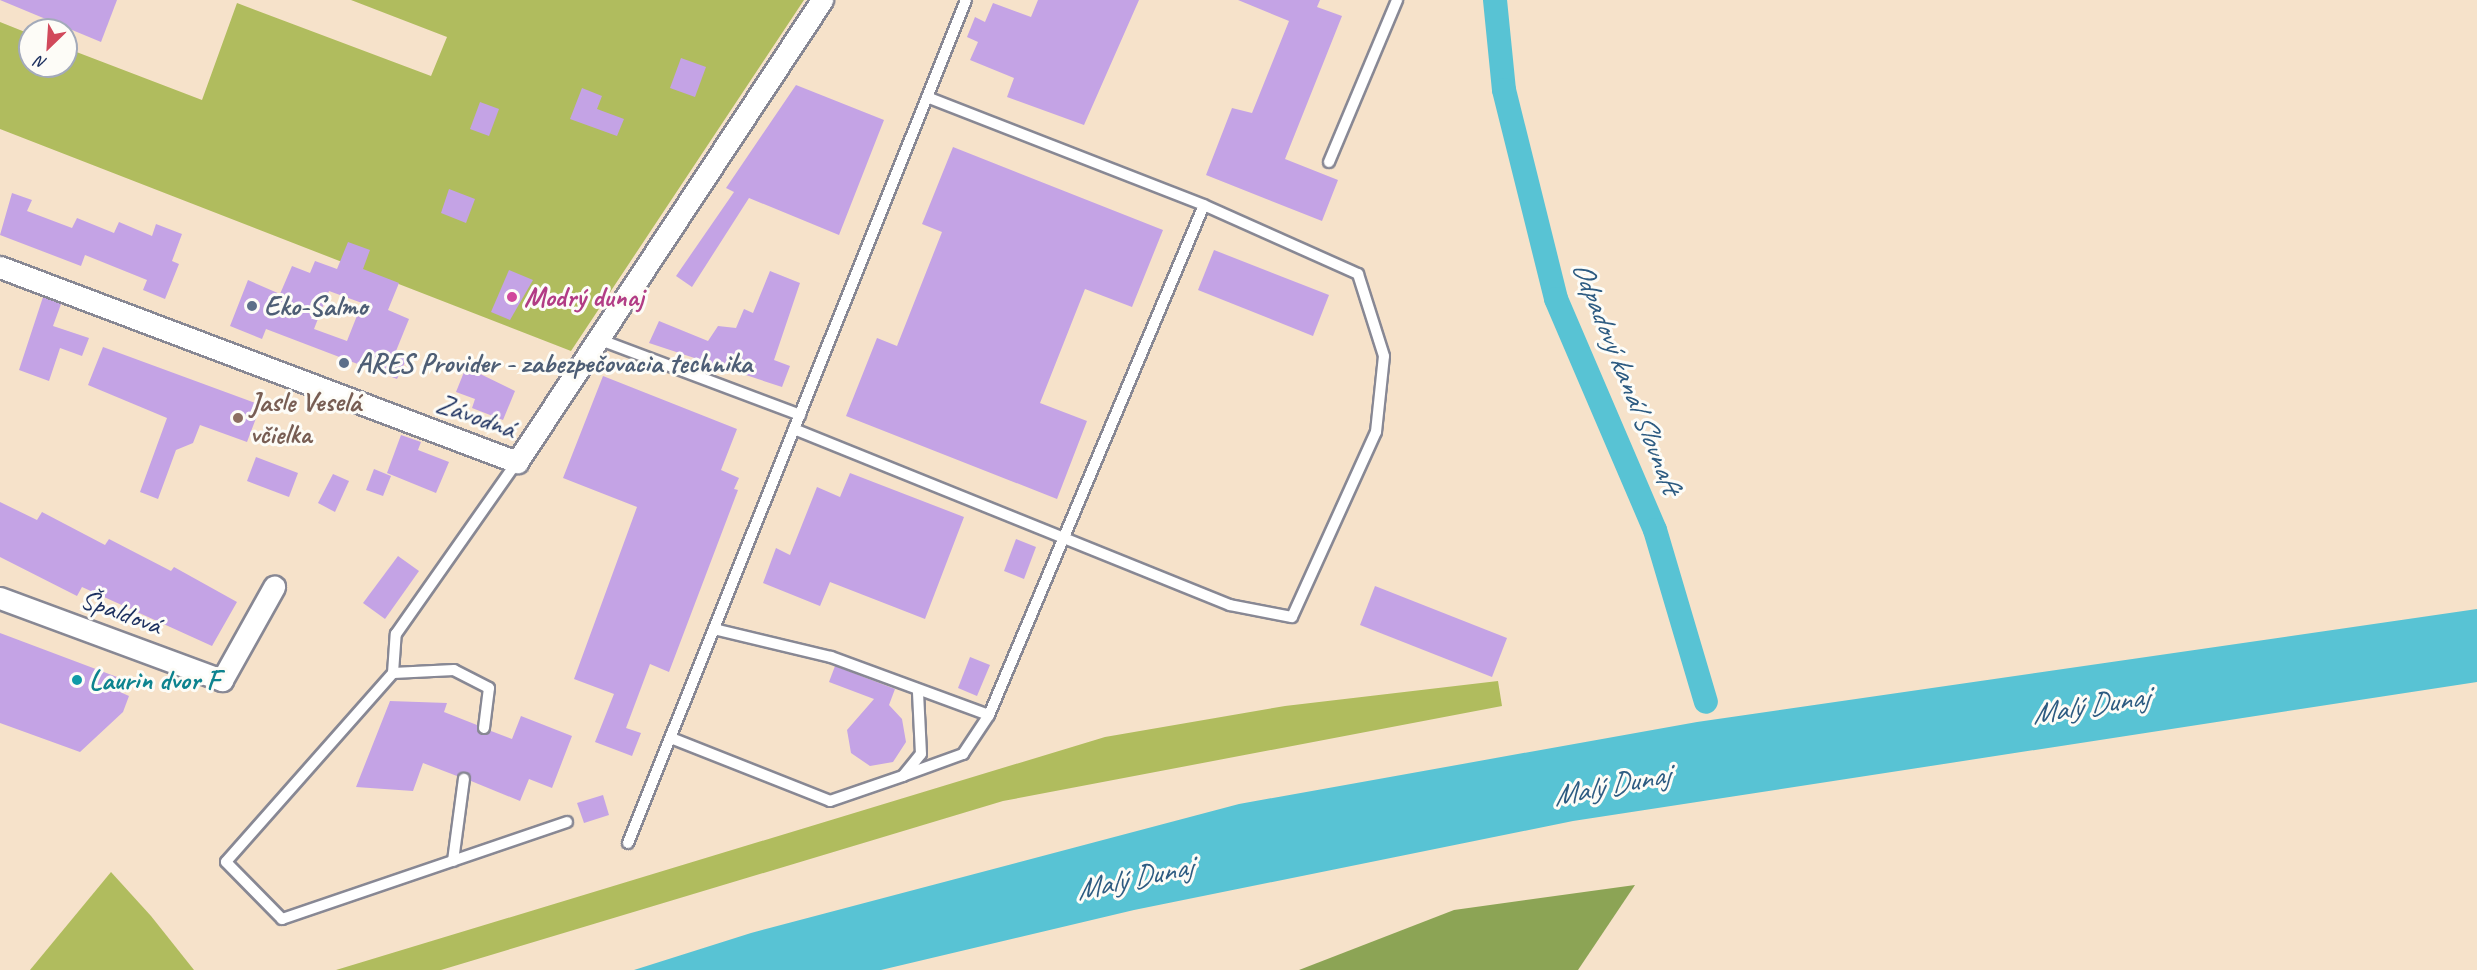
<!DOCTYPE html>
<html>
<head>
<meta charset="utf-8">
<style>
  body { margin:0 }
  #map { position:relative; width:2477px; height:970px; overflow:hidden; background:#f6e2ca; font-family:Caveat,sans-serif }
  div>[style] { position:absolute }
  [style*='--x'] { left:calc(var(--x)*1px); top:calc(var(--y)*1px); width:calc(var(--w)*1px); rotate:calc(var(--a)*1deg) }
  .green>* { inset:0; background:#b0bc5e }
  .forest>* { inset:0; background:#8ca455 }
  .water>* { inset:0; background:#58c3d4 }
  .canal>* { height:24px; margin:-12px; padding:0 12px; transform-origin:12px; border-radius:12px; background:#58c3d4 }
  .building>* { inset:0; background:#c4a3e5 }
  .roads { filter:drop-shadow(2px 0 #888894) drop-shadow(-2px 0 #888894) drop-shadow(0 2px #888894) drop-shadow(0 -2px #888894) }
  .service>* { height:10px; margin:-5px; padding:0 5px; transform-origin:5px; border-radius:5px; background:#fff }
  .minor>* { height:21px; margin:-10.5px; padding:0 10.5px; transform-origin:10.5px; border-radius:10.5px; background:#fff }
  .dots>* { width:16px; height:16px; translate:-50% -50%; box-sizing:border-box; border:3px solid #fdfcf7; border-radius:50% }
  span { translate:-50% -50%; white-space:nowrap; text-align:center; line-height:1.15; -webkit-text-stroke:6px #fdfcf7; paint-order:stroke }
  .hotel-label { font-size:28px; color:#b23c85; font-weight:700 }
  .left { translate:0 -50%; text-align:left }
  .service-label { font-size:28px; color:#4e5e75; font-weight:700 }
  .education-label { font-size:28px; color:#785e54; font-weight:700 }
  .street-label { font-size:28px; color:#1b2f5e }
  .culture-label { font-size:28px; color:#0d838f; font-weight:700 }
  .water-label { font-size:30px; color:#2d5b81; font-style:italic }
  .north { position:absolute; left:18px; top:18px; width:60px; height:60px; box-sizing:border-box; background:#fdfcf7; border:2px solid #a3aaba; border-radius:50%; rotate:205deg; font-size:16px; font-weight:700; line-height:24px; text-align:center; color:#1b2f5e }
  .north::after { content:''; display:block; margin:auto; width:21px; height:27px; background:#d1495b; clip-path:polygon(50% 0,100% 100%,50% 72%,0 100%) }
</style>
</head>
<body>
<div id="map">
  <div class="green">
    <i style="clip-path:polygon(351px 0,804px 0,571px 351px,0 129px,0 22px,30px 34px,30px 66px,66px 66px,66px 48px,202px 100px,237px 3px,431px 76px,447px 37px)"></i>
    <i style="clip-path:polygon(1498px 681px,1502px 706px,1003px 801px,441px 970px,336px 970px,1105px 737px,1285px 706px)"></i>
    <i style="clip-path:polygon(111px 872px,151px 916px,194px 970px,30px 970px)"></i>
  </div>
  <div class="forest">
    <i style="clip-path:polygon(1635px 885px,1578px 970px,1299px 970px,1454px 910px)"></i>
  </div>
  <div class="water">
    <i style="clip-path:polygon(2477px 609px,2477px 682px,1573px 821px,1134px 910px,881px 970px,634px 970px,751px 933px,1239px 804px,1697px 722px)"></i>
  </div>
  <div class="canal">
    <i style="--x:1495;--y:0;--w:90;--a:84.3"></i>
    <i style="--x:1504;--y:90;--w:215;--a:76"></i>
    <i style="--x:1556;--y:299;--w:251;--a:66.8"></i>
    <i style="--x:1655;--y:530;--w:179;--a:73.5"></i>
  </div>
  <div class="building">
    <i style="clip-path:polygon(0 0,117px 0,101px 42px)"></i>
    <i style="clip-path:polygon(1038px 0,1139px 0,1084px 125px,1007px 97px,1014px 78px,970px 60px,978px 42px,967px 37px,975px 17px,985px 22px,993px 3px,1031px 17px)"></i>
    <i style="clip-path:polygon(1238px 0,1320px 0,1317px 7px,1342px 16px,1285px 159px,1338px 180px,1322px 221px,1206px 175px,1232px 108px,1252px 113px,1289px 21px)"></i>
    <i style="clip-path:polygon(681px 58px,706px 67px,695px 97px,670px 88px)"></i>
    <i style="clip-path:polygon(796px 85px,884px 120px,839px 235px,749px 198px,692px 287px,676px 276px,734px 192px,726px 188px)"></i>
    <i style="clip-path:polygon(582px 88px,602px 96px,597px 109px,624px 119px,617px 136px,570px 119px)"></i>
    <i style="clip-path:polygon(480px 102px,499px 109px,489px 136px,470px 129px)"></i>
    <i style="clip-path:polygon(953px 147px,1163px 230px,1132px 307px,1085px 289px,1040px 403px,1087px 421px,1057px 499px,846px 416px,877px 338px,897px 346px,942px 232px,922px 224px)"></i>
    <i style="clip-path:polygon(449px 189px,475px 199px,466px 223px,441px 213px)"></i>
    <i style="clip-path:polygon(12px 193px,32px 200px,27px 211px,72px 228px,77px 218px,114px 233px,119px 222px,152px 236px,156px 224px,182px 234px,172px 261px,179px 264px,165px 299px,143px 290px,147px 280px,85px 255px,81px 266px,0 235px)"></i>
    <i style="clip-path:polygon(evenodd,348px 242px,370px 250px,363px 269px,399px 283px,388px 310px,409px 319px,396px 351px,408px 356px,397px 379px,266px 329px,262px 339px,230px 326px,248px 280px,280px 294px,292px 266px,310px 273px,315px 261px,337px 269px,348px 242px,329px 291px,362px 303px,347px 341px,314px 329px,329px 291px)"></i>
    <i style="clip-path:polygon(1214px 250px,1329px 295px,1313px 336px,1198px 290px)"></i>
    <i style="clip-path:polygon(509px 270px,533px 280px,510px 320px,491px 312px)"></i>
    <i style="clip-path:polygon(770px 271px,800px 283px,774px 360px,790px 366px,782px 387px,649px 343px,659px 321px,708px 341px,718px 326px,736px 328px,744px 309px,753px 313px)"></i>
    <i style="clip-path:polygon(43px 297px,61px 304px,53px 326px,89px 338px,82px 356px,60px 348px,49px 381px,19px 370px)"></i>
    <i style="clip-path:polygon(103px 347px,261px 405px,247px 442px,200px 425px,193px 443px,176px 450px,158px 499px,140px 492px,167px 418px,88px 385px)"></i>
    <i style="clip-path:polygon(466px 367px,515px 391px,503px 420px,472px 408px,475px 399px,456px 392px)"></i>
    <i style="clip-path:polygon(603px 376px,737px 429px,721px 470px,739px 478px,734px 489px,738px 490px,669px 672px,650px 664px,626px 728px,641px 733px,632px 756px,595px 742px,614px 694px,574px 679px,637px 507px,563px 478px)"></i>
    <i style="clip-path:polygon(401px 435px,421px 442px,418px 450px,449px 462px,436px 493px,387px 473px)"></i>
    <i style="clip-path:polygon(256px 457px,298px 473px,289px 497px,247px 481px)"></i>
    <i style="clip-path:polygon(374px 469px,391px 476px,383px 496px,366px 490px)"></i>
    <i style="clip-path:polygon(850px 473px,964px 517px,925px 619px,830px 582px,820px 606px,763px 583px,776px 548px,790px 555px,817px 487px,840px 497px)"></i>
    <i style="clip-path:polygon(333px 474px,349px 481px,335px 512px,318px 503px)"></i>
    <i style="clip-path:polygon(0 502px,37px 520px,42px 512px,105px 545px,109px 539px,171px 571px,174px 567px,237px 602px,212px 646px,82px 587px,77px 596px,0 557px)"></i>
    <i style="clip-path:polygon(1016px 539px,1036px 547px,1024px 579px,1004px 571px)"></i>
    <i style="clip-path:polygon(398px 556px,419px 571px,385px 619px,363px 603px)"></i>
    <i style="clip-path:polygon(1375px 586px,1507px 638px,1492px 677px,1360px 625px)"></i>
    <i style="clip-path:polygon(0 633px,125px 680px,120px 692px,129px 696px,123px 712px,80px 752px,0 723px)"></i>
    <i style="clip-path:polygon(970px 657px,990px 665px,977px 696px,958px 688px)"></i>
    <i style="clip-path:polygon(835px 666px,895px 689px,889px 705px,902px 719px,906px 742px,893px 762px,870px 766px,851px 753px,847px 730px,874px 699px,829px 682px)"></i>
    <i style="clip-path:polygon(390px 701px,447px 703px,444px 712px,477px 725px,483px 735px,491px 731px,512px 739px,521px 716px,572px 736px,552px 788px,529px 779px,520px 801px,471px 781px,466px 772px,457px 776px,423px 763px,413px 791px,356px 787px)"></i>
    <i style="clip-path:polygon(603px 795px,609px 815px,584px 823px,577px 803px)"></i>
  </div>
  <div class="roads">
    <div class="service">
      <i style="--x:1329;--y:162;--w:176;--a:-67.2"></i>
      <i style="--x:598;--y:339;--w:216;--a:20.6"></i>
      <i style="--x:794;--y:429;--w:470;--a:22"></i>
      <i style="--x:1230;--y:605;--w:63;--a:11"></i>
      <i style="--x:1292;--y:617;--w:203;--a:-65.6"></i>
      <i style="--x:1376;--y:432;--w:76;--a:-84"></i>
      <i style="--x:1384;--y:356;--w:86;--a:-107.6"></i>
      <i style="--x:1358;--y:274;--w:169;--a:-155.9"></i>
      <i style="--x:714;--y:629;--w:120;--a:13.5"></i>
      <i style="--x:831;--y:657;--w:168;--a:20.2"></i>
      <i style="--x:989;--y:715;--w:553;--a:-67.14"></i>
      <i style="--x:1204;--y:205;--w:297;--a:-158.7"></i>
      <i style="--x:393;--y:673;--w:39;--a:-86"></i>
      <i style="--x:396;--y:634;--w:210;--a:-54.9"></i>
      <i style="--x:484;--y:728;--w:40;--a:-82.9"></i>
      <i style="--x:489;--y:688;--w:39;--a:-153"></i>
      <i style="--x:454;--y:670;--w:61;--a:177.2"></i>
      <i style="--x:393;--y:673;--w:252;--a:131.5"></i>
      <i style="--x:226;--y:862;--w:80;--a:45.5"></i>
      <i style="--x:282;--y:919;--w:301;--a:-18.8"></i>
      <i style="--x:671;--y:738;--w:171;--a:21.6"></i>
      <i style="--x:830;--y:801;--w:77;--a:-18.9"></i>
      <i style="--x:903;--y:776;--w:28;--a:-51"></i>
      <i style="--x:921;--y:754;--w:62;--a:-92.8"></i>
      <i style="--x:905;--y:775;--w:62;--a:-19.9"></i>
      <i style="--x:963;--y:754;--w:47;--a:-56.3"></i>
      <i style="--x:628;--y:843;--w:908;--a:-68.15"></i>
      <i style="--x:453;--y:861;--w:83;--a:-82.4"></i>
    </div>
    <div class="minor">
      <i style="--x:0;--y:267;--w:553;--a:20.67"></i>
      <i style="--x:517;--y:462;--w:554;--a:-56.57"></i>
      <i style="--x:0;--y:598;--w:237;--a:20.3"></i>
      <i style="--x:222;--y:680;--w:107;--a:-60.8"></i>
    </div>
  </div>
  <div class="dots">
    <i style="left:512px;top:297px;background:#d1479c"></i>
    <i style="left:252px;top:306px;background:#5c6f8a"></i>
    <i style="left:344px;top:363px;background:#5c6f8a"></i>
    <i style="left:238px;top:418px;background:#8d6e63"></i>
    <i style="left:77px;top:680px;background:#0f9aa8"></i>
  </div>
  <div class="hotel-label">
    <span class="left" style="left:524px;top:297px">Modrý dunaj</span>
  </div>
  <div class="service-label">
    <span class="left" style="left:264px;top:306px">Eko-Salmo</span>
    <span class="left" style="left:356px;top:363px">ARES Provider - zabezpečovacia technika</span>
  </div>
  <div class="education-label">
    <span class="left" style="left:250px;top:418px">Jasle Veselá<br>včielka</span>
  </div>
  <div class="street-label">
    <span style="left:476px;top:416px;rotate:20deg">Závodná</span>
    <span style="left:121px;top:612px;rotate:20deg">Špaldová</span>
  </div>
  <div class="culture-label">
    <span class="left" style="left:89px;top:680px">Laurin dvor F</span>
  </div>
  <div class="water-label">
    <span style="left:1627px;top:377px;rotate:68deg">Odpadový kanál Slovnaft</span>
    <span style="left:2090px;top:705px;rotate:-9deg">Malý Dunaj</span>
    <span style="left:1611px;top:785px;rotate:-11deg">Malý Dunaj</span>
    <span style="left:1134px;top:878px;rotate:-12deg">Malý Dunaj</span>
  </div>
  <div class="north">N</div>
</div>
</body>
</html>
